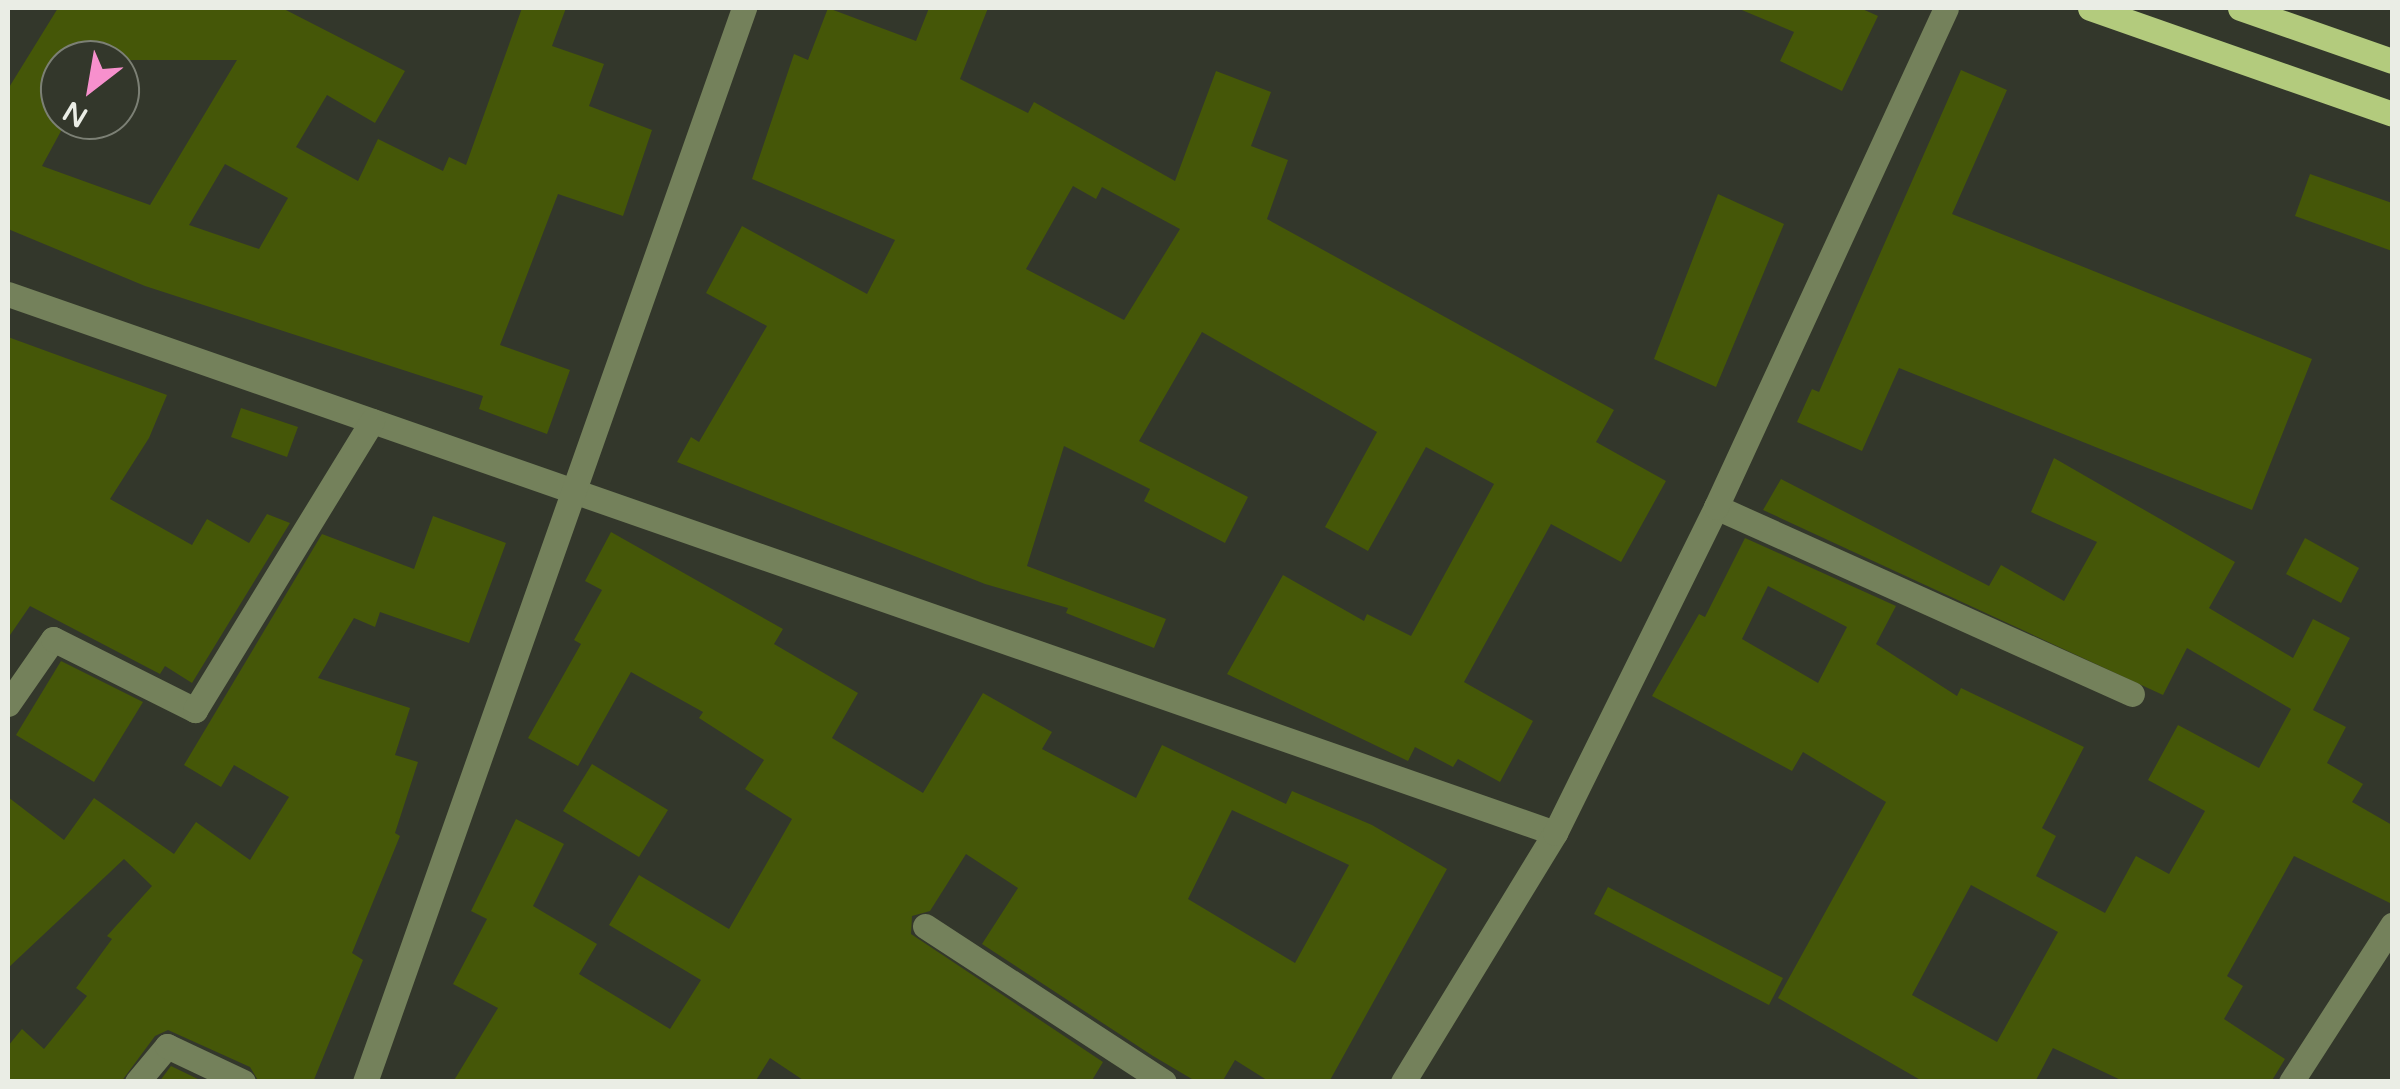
<!DOCTYPE html>
<html>
<head>
<meta charset="utf-8">
<style>
  body { margin:0 }
  #map { position:relative; width:2400px; height:1089px; overflow:hidden; background:#33372b; font-family:"Varela Round",sans-serif }
  div>[style] { position:absolute }
  [style*='--x'] { left:calc(var(--x)*1px); top:calc(var(--y)*1px); width:calc(var(--w)*1px); rotate:calc(var(--a)*1deg) }
  .building>* { inset:0; background:#455708 }
  .minor>* { height:25px; margin:-12.5px; padding:0 12.5px; transform-origin:12.5px; border-radius:12.5px; background:#74815b }
  .major>* { height:25px; margin:-12.5px; padding:0 12.5px; transform-origin:12.5px; border-radius:12.5px; background:#b3cb7d }
  span { translate:-50% -50%; white-space:nowrap; text-align:center; line-height:1.15; -webkit-text-stroke:8px #33372b; paint-order:stroke }
  .frame { position:absolute; inset:0; border:10px solid #eaede5; pointer-events:none }
  .north { position:absolute; left:40px; top:40px; width:100px; height:100px; box-sizing:border-box; background:#33372b; border:2px solid #7c8075; border-radius:50%; rotate:211deg; font-size:28px; font-weight:700; line-height:40px; text-align:center; color:#eaede5 }
  .north::after { content:''; display:block; margin:auto; width:35px; height:45px; background:#f790cd; clip-path:polygon(50% 0,100% 100%,50% 72%,0 100%) }
</style>
</head>
<body>
<div id="map">
  <div class="building">
    <i style="clip-path:polygon(evenodd,58px 8px,282px 8px,405px 71px,375px 123px,327px 95px,296px 147px,358px 181px,378px 139px,443px 171px,449px 157px,466px 165px,522px 8px,566px 8px,552px 46px,604px 64px,589px 106px,652px 130px,623px 216px,558px 194px,500px 345px,570px 370px,547px 434px,479px 409px,483px 396px,145px 286px,8px 229px,8px 89px,58px 8px,60px 60px,237px 60px,150px 205px,42px 166px,67px 120px,60px 120px,60px 60px,58px 8px,225px 164px,288px 198px,259px 249px,189px 225px,225px 164px)"></i>
    <i style="clip-path:polygon(evenodd,828px 8px,916px 41px,929px 8px,988px 8px,960px 79px,1028px 113px,1034px 102px,1175px 181px,1216px 71px,1271px 92px,1251px 146px,1288px 160px,1267px 219px,1614px 410px,1596px 442px,1666px 481px,1621px 562px,1551px 524px,1464px 682px,1533px 721px,1500px 782px,1458px 759px,1453px 767px,1415px 747px,1408px 761px,1227px 674px,1283px 575px,1364px 621px,1367px 614px,1411px 636px,1494px 484px,1426px 447px,1368px 551px,1325px 527px,1377px 432px,1202px 332px,1139px 441px,1248px 497px,1225px 543px,1144px 501px,1150px 489px,1064px 446px,1027px 566px,1166px 619px,1154px 648px,1066px 613px,1068px 608px,985px 584px,677px 462px,691px 437px,699px 442px,767px 326px,706px 293px,742px 226px,867px 294px,895px 240px,752px 179px,794px 54px,808px 60px,828px 8px,1073px 186px,1096px 199px,1102px 187px,1180px 229px,1124px 320px,1026px 269px,1073px 186px)"></i>
    <i style="clip-path:polygon(1737px 8px,1860px 8px,1878px 16px,1842px 91px,1780px 61px,1794px 32px)"></i>
    <i style="clip-path:polygon(1961px 70px,2007px 90px,1952px 214px,2312px 359px,2252px 510px,1899px 368px,1862px 451px,1797px 422px,1812px 389px,1819px 392px)"></i>
    <i style="clip-path:polygon(2310px 174px,2392px 203px,2392px 251px,2295px 216px)"></i>
    <i style="clip-path:polygon(1718px 194px,1784px 224px,1716px 387px,1654px 359px)"></i>
    <i style="clip-path:polygon(8px 337px,167px 395px,149px 438px,110px 499px,192px 545px,207px 519px,249px 543px,267px 514px,290px 523px,192px 683px,165px 666px,160px 674px,30px 606px,8px 638px)"></i>
    <i style="clip-path:polygon(241px 408px,298px 427px,287px 457px,231px 437px)"></i>
    <i style="clip-path:polygon(evenodd,2054px 458px,2235px 562px,2209px 608px,2293px 658px,2313px 619px,2350px 638px,2313px 710px,2346px 727px,2327px 763px,2363px 784px,2352px 802px,2392px 825px,2392px 904px,2294px 856px,2227px 976px,2243px 986px,2224px 1019px,2285px 1059px,2271px 1082px,2125px 1082px,2053px 1048px,2035px 1082px,1924px 1082px,1778px 998px,1886px 802px,1803px 752px,1792px 771px,1652px 696px,1699px 614px,1705px 617px,1745px 538px,1896px 606px,1876px 644px,1957px 696px,1961px 688px,2084px 747px,2042px 828px,2056px 836px,2036px 876px,2105px 913px,2136px 856px,2169px 874px,2205px 811px,2148px 780px,2178px 725px,2259px 768px,2291px 709px,2187px 648px,2163px 695px,1763px 510px,1781px 479px,1989px 586px,2001px 565px,2064px 601px,2097px 542px,2031px 512px,2054px 458px,1768px 586px,1847px 627px,1818px 683px,1742px 639px,1768px 586px,2054px 458px,1971px 885px,2058px 932px,1997px 1042px,1912px 995px,1971px 885px)"></i>
    <i style="clip-path:polygon(433px 516px,506px 543px,469px 643px,380px 612px,375px 627px,354px 618px,318px 678px,410px 708px,395px 755px,418px 762px,395px 833px,400px 836px,352px 953px,363px 960px,313px 1082px,259px 1082px,250px 1067px,168px 1030px,155px 1036px,121px 1082px,8px 1082px,8px 1046px,22px 1029px,44px 1049px,87px 996px,76px 988px,112px 939px,107px 936px,152px 886px,124px 859px,8px 968px,8px 797px,64px 840px,94px 798px,174px 854px,196px 822px,250px 860px,289px 797px,234px 765px,221px 787px,184px 765px,322px 534px,414px 569px)"></i>
    <i style="clip-path:polygon(evenodd,611px 532px,783px 629px,774px 644px,858px 693px,832px 738px,923px 793px,983px 693px,1052px 732px,1042px 749px,1136px 798px,1162px 745px,1286px 804px,1292px 791px,1372px 825px,1447px 869px,1329px 1082px,1270px 1082px,1235px 1060px,1222px 1082px,1197px 1082px,1153px 1056px,982px 944px,1018px 888px,966px 854px,930px 911px,912px 916px,911px 934px,1103px 1062px,1091px 1082px,806px 1082px,770px 1058px,755px 1082px,453px 1082px,498px 1008px,453px 984px,487px 919px,471px 911px,516px 819px,564px 844px,533px 906px,597px 944px,579px 974px,670px 1029px,701px 980px,609px 925px,639px 875px,729px 929px,792px 819px,745px 789px,764px 760px,699px 718px,703px 712px,631px 672px,578px 766px,528px 738px,581px 644px,574px 640px,602px 590px,585px 581px,611px 532px,1232px 810px,1349px 865px,1295px 963px,1188px 899px,1232px 810px)"></i>
    <i style="clip-path:polygon(2305px 538px,2359px 568px,2341px 603px,2286px 574px)"></i>
    <i style="clip-path:polygon(61px 661px,143px 702px,94px 782px,16px 735px)"></i>
    <i style="clip-path:polygon(592px 764px,668px 810px,639px 857px,563px 811px)"></i>
    <i style="clip-path:polygon(1608px 887px,1783px 978px,1769px 1005px,1594px 914px)"></i>
    <i style="clip-path:polygon(171px 1066px,204px 1082px,159px 1082px)"></i>
  </div>
  <div class="minor">
    <i style="--x:8;--y:294;--w:1638;--a:19.21"></i>
    <i style="--x:1716;--y:507;--w:456;--a:24.2"></i>
    <i style="--x:8;--y:704;--w:79;--a:-55.3"></i>
    <i style="--x:53;--y:639;--w:159;--a:26.6"></i>
    <i style="--x:195;--y:710;--w:339;--a:-58.5"></i>
    <i style="--x:925;--y:926;--w:285;--a:33.1"></i>
    <i style="--x:137;--y:1082;--w:47;--a:-50.2"></i>
    <i style="--x:167;--y:1046;--w:84;--a:25.3"></i>
    <i style="--x:365;--y:1082;--w:1139;--a:-70.56"></i>
    <i style="--x:1403;--y:1082;--w:292;--a:-58.6"></i>
    <i style="--x:1555;--y:833;--w:364;--a:-63.7"></i>
    <i style="--x:1716;--y:507;--w:549;--a:-65.25"></i>
    <i style="--x:2291;--y:1082;--w:187;--a:-57.2"></i>
  </div>
  <div class="major">
    <i style="--x:2090;--y:8;--w:320;--a:19.3"></i>
    <i style="--x:2240;--y:8;--w:161;--a:19.2"></i>
  </div>
  <div class="frame"></div>
  <div class="north">N</div>
</div>
</body>
</html>
